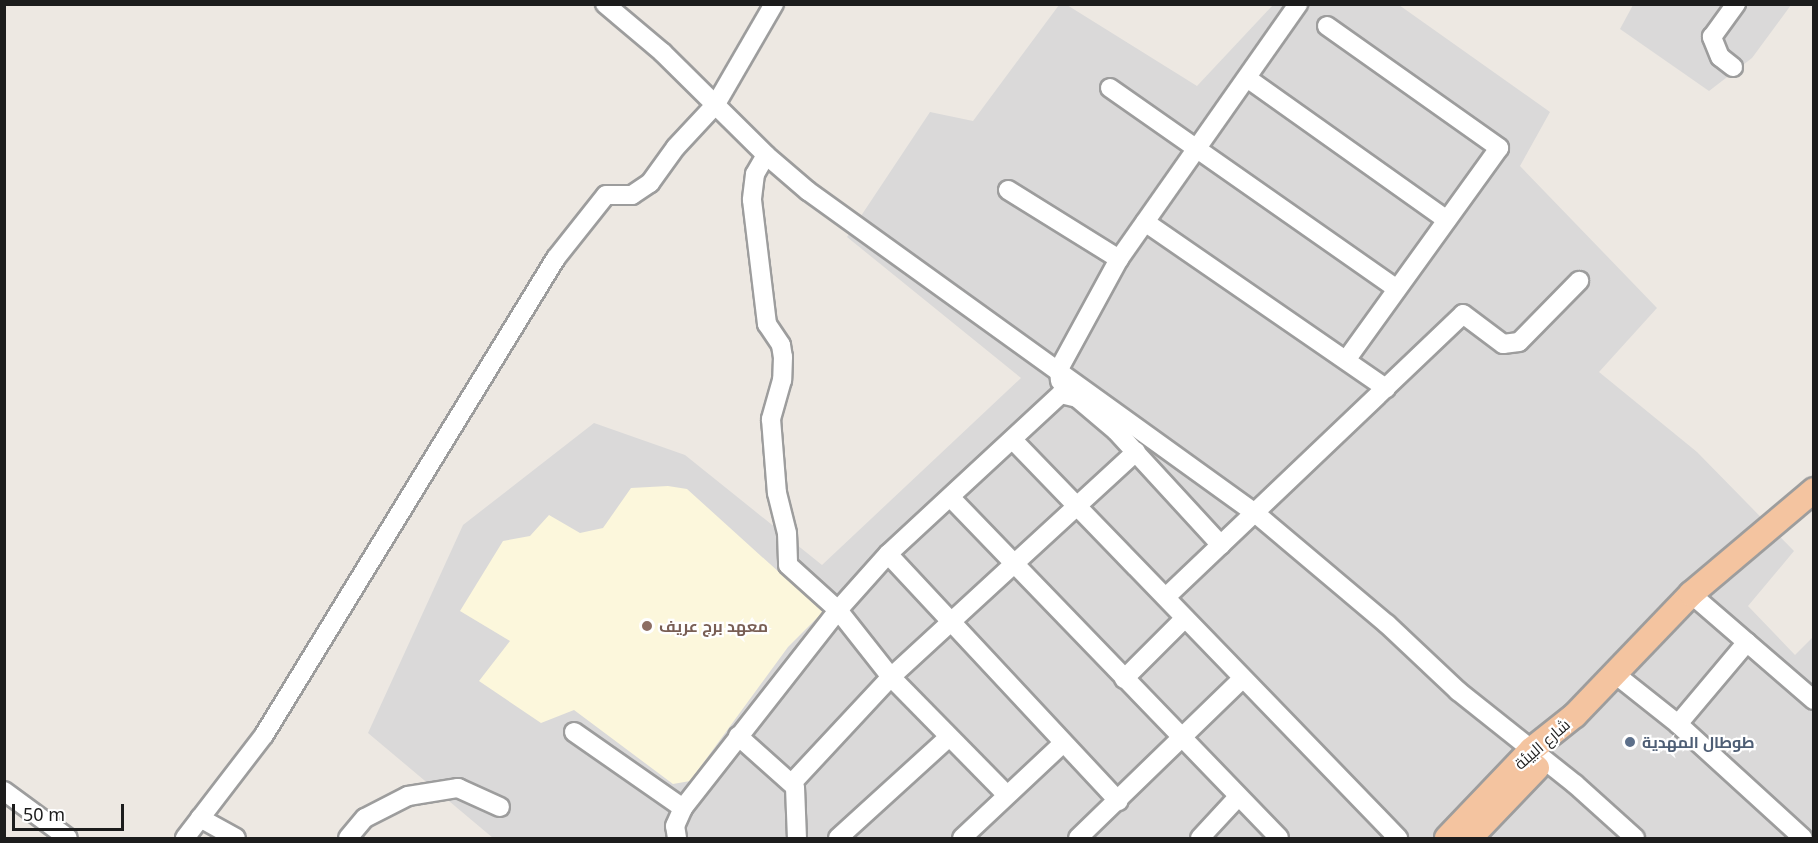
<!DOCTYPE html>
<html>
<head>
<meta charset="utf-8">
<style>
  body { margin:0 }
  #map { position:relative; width:1818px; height:843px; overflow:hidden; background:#ede8e2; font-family:"Noto Sans",Cairo,sans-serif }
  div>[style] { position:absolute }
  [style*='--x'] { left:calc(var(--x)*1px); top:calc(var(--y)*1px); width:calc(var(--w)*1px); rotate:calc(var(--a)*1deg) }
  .residential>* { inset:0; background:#dad9d9 }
  .education>* { inset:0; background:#fcf7dc }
  .roads { filter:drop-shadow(2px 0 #9d9d9d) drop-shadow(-2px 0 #9d9d9d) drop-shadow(0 2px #9d9d9d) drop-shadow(0 -2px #9d9d9d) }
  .minor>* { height:18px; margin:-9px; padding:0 9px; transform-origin:9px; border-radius:9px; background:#fff }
  .major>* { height:24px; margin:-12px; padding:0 12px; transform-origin:12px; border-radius:12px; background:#f4c4a0 }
  .dots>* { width:16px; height:16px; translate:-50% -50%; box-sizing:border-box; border:3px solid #fff; border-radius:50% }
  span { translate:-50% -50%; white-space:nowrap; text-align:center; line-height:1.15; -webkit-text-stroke:4.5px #fff; paint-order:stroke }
  .education-label { font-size:16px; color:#785e54; font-weight:700 }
  .left { translate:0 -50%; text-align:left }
  .service-label { font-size:16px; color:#4e5e75; font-weight:700 }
  .street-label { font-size:16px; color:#1c1c1c }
  .frame { position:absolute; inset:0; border:6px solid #1c1c1c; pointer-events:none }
  .scale { position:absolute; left:12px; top:804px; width:112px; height:27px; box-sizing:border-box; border:3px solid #1c1c1c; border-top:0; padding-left:8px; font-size:18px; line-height:21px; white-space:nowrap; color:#1c1c1c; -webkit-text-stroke:4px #fff; paint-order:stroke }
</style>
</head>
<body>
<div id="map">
  <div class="residential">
    <i style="clip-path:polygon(1059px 5px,1067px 5px,1197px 86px,1273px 5px,1399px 5px,1550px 112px,1520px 166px,1657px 308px,1599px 372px,1697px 452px,1794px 551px,1748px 606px,1795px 655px,1813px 637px,1813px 838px,493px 838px,368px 733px,463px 525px,594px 423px,685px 455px,822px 565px,1021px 378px,847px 237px,930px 112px,973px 121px)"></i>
    <i style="clip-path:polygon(1633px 5px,1791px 5px,1752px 58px,1709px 91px,1620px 29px)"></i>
  </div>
  <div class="education">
    <i style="clip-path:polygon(668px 486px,687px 489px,823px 612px,788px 647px,690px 781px,673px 784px,574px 710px,541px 723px,479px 681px,510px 641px,460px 611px,503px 541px,530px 536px,549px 515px,580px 533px,603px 528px,631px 488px)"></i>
  </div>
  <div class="roads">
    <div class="minor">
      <i style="--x:605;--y:4;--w:75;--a:40.1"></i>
      <i style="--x:662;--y:52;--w:146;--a:44.7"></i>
      <i style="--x:766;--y:155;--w:55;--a:40.6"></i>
      <i style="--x:808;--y:191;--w:551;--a:35.77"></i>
      <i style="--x:1255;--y:513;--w:172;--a:40.1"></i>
      <i style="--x:1387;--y:624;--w:98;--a:43.3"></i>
      <i style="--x:1458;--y:691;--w:149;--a:38.5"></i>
      <i style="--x:1575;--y:784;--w:81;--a:42"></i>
      <i style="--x:1327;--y:26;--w:211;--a:35.3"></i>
      <i style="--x:1499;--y:148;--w:261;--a:125.8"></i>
      <i style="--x:1733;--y:67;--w:16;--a:-142"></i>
      <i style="--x:1720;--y:57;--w:22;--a:-112"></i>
      <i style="--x:1712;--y:37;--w:41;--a:-54"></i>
      <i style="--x:1247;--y:78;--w:245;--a:35.4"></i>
      <i style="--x:1110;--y:88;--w:350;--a:35"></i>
      <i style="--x:766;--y:155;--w:22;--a:120"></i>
      <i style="--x:755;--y:174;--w:26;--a:97"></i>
      <i style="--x:752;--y:200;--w:125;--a:83.1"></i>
      <i style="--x:767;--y:324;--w:25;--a:56"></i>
      <i style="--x:781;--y:345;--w:12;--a:81"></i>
      <i style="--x:783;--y:357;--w:23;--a:92"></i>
      <i style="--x:782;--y:380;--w:41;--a:105.8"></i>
      <i style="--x:771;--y:419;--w:74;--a:85.4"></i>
      <i style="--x:777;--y:493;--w:41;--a:76"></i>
      <i style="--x:787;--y:533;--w:32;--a:88"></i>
      <i style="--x:788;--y:565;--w:67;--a:42"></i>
      <i style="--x:838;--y:610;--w:85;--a:51.7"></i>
      <i style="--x:891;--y:677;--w:165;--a:45.5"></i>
      <i style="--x:1008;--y:190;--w:131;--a:31.9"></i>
      <i style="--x:1145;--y:222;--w:293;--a:34.6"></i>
      <i style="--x:1060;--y:381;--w:12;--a:-95"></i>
      <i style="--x:1059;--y:369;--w:125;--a:-61.4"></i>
      <i style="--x:1119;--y:259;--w:312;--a:-54.9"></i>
      <i style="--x:1013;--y:440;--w:554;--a:45.95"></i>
      <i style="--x:951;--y:498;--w:472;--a:46"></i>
      <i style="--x:888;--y:554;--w:338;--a:47"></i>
      <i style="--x:1691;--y:594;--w:162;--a:40.8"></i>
      <i style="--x:1166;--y:597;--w:410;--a:-43.6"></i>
      <i style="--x:1463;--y:314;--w:50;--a:36.9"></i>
      <i style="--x:1503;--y:344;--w:16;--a:-7"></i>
      <i style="--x:1519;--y:342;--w:86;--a:-45.5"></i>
      <i style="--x:1615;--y:674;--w:80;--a:38.4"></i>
      <i style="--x:1678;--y:724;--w:169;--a:42.4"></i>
      <i style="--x:1124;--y:679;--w:85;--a:-45"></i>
      <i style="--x:1678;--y:724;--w:107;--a:-49.9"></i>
      <i style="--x:574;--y:732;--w:133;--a:34.9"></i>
      <i style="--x:738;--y:736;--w:76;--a:41.8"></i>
      <i style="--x:795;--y:787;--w:51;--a:87.8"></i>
      <i style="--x:792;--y:783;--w:145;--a:-47"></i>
      <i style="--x:891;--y:677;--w:333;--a:-42.6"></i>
      <i style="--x:4;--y:791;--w:79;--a:36.3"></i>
      <i style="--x:200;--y:818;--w:41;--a:29.1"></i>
      <i style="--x:185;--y:838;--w:130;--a:-52.5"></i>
      <i style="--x:264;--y:735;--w:559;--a:-58.53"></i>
      <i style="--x:556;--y:258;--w:80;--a:-51.6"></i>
      <i style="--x:606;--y:195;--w:26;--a:0"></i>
      <i style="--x:632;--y:195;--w:22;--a:-34"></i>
      <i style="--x:650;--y:183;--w:44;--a:-54.2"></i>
      <i style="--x:676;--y:147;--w:59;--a:-47.1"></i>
      <i style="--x:716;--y:104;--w:116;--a:-59.9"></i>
      <i style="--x:348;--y:838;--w:26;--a:-50"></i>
      <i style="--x:365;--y:818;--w:48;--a:-27.1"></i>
      <i style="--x:408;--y:796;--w:51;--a:-9.1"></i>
      <i style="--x:458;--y:788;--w:46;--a:24.3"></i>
      <i style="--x:677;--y:838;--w:12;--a:-99"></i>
      <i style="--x:675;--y:826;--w:20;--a:-66"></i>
      <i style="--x:683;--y:808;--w:251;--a:-51.9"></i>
      <i style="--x:838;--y:610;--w:75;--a:-48.2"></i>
      <i style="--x:888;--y:554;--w:236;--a:-42.8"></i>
      <i style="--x:1061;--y:394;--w:16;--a:14"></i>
      <i style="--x:1077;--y:398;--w:51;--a:40.2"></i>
      <i style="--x:1116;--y:431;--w:155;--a:47.4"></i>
      <i style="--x:838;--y:838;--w:149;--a:-42.3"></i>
      <i style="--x:962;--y:838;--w:137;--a:-43.2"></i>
      <i style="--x:1078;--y:838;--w:228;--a:-44.1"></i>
      <i style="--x:1200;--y:838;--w:54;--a:-47.2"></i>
    </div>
    <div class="major">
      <i style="--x:1447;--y:838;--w:122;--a:-46.3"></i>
      <i style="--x:1531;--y:750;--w:56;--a:-38.5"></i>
      <i style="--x:1575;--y:715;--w:168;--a:-46.2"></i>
      <i style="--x:1691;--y:594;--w:161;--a:-40.2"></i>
      <i style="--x:1470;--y:838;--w:97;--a:-46.3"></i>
    </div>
  </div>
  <div class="dots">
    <i style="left:647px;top:626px;background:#8d6e63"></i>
    <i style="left:1630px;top:742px;background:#5c6f8a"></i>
  </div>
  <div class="education-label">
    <span class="left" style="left:659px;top:626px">معهد برج عريف</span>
  </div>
  <div class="service-label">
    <span class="left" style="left:1642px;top:742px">طوطال المهدية</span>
  </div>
  <div class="street-label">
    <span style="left:1542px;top:744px;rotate:-41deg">شارع البيئة</span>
  </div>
  <div class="frame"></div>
  <div class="scale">50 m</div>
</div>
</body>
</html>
